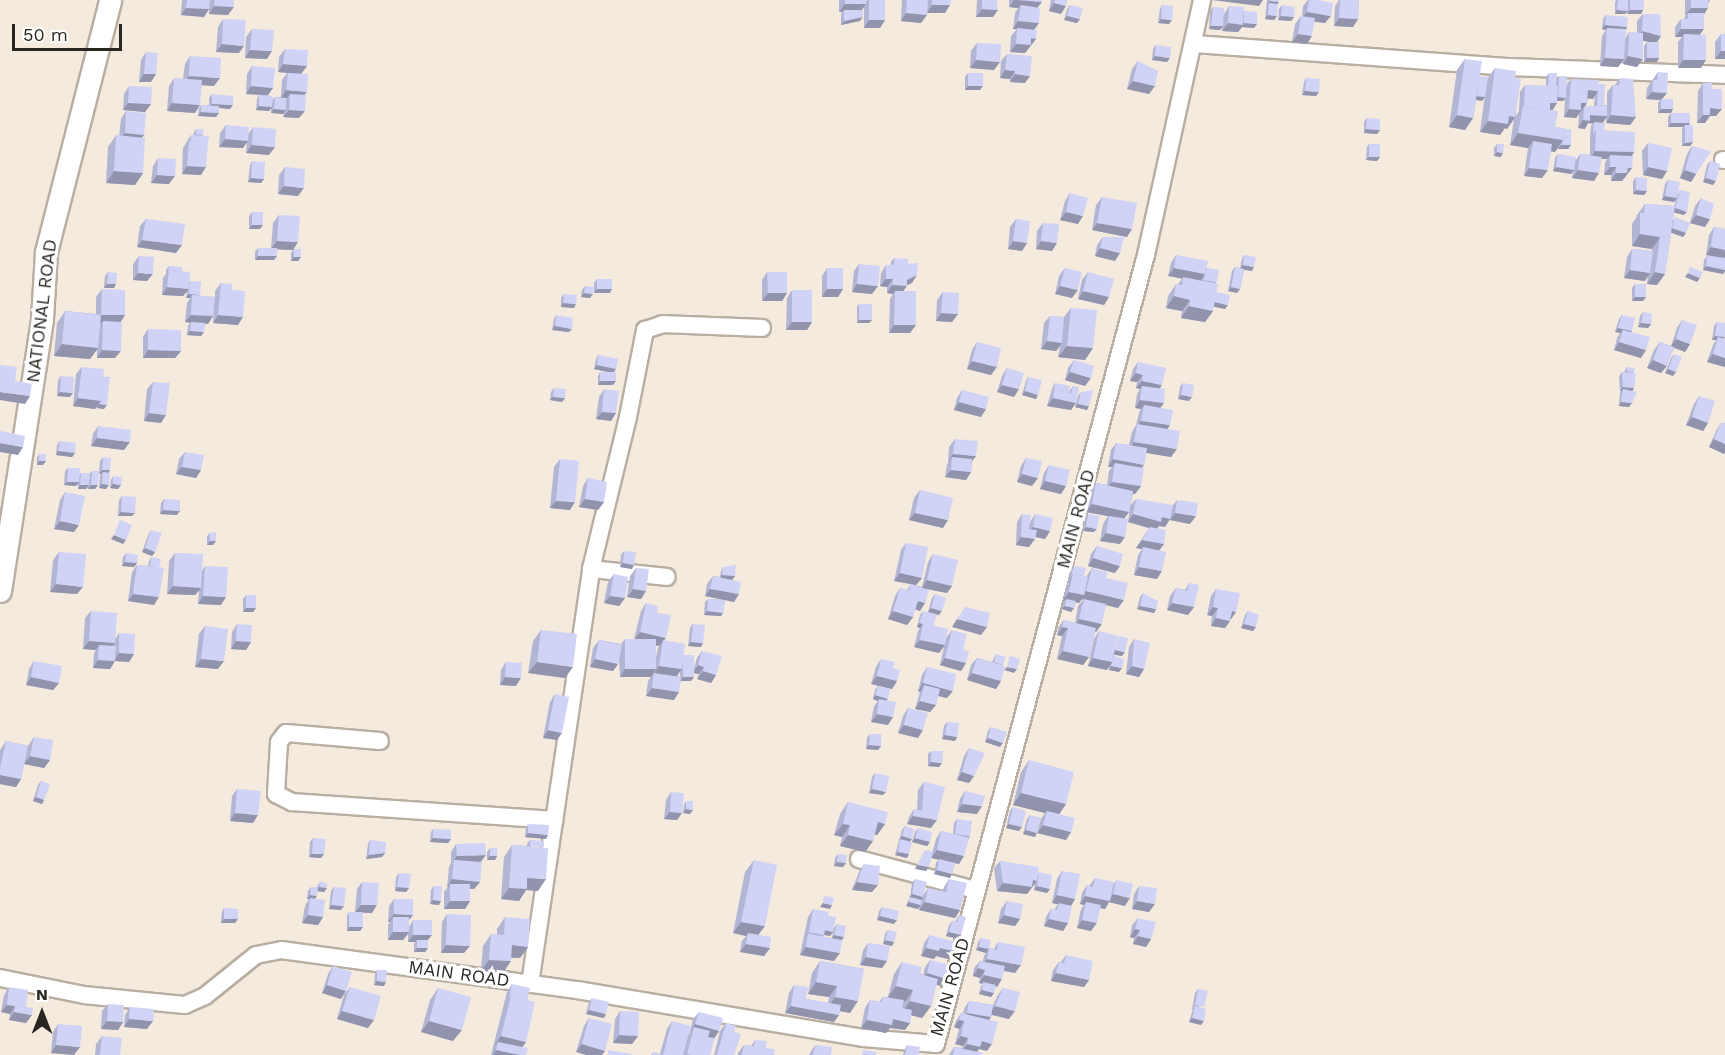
<!DOCTYPE html>
<html>
<head>
<meta charset="utf-8">
<style>
  body { margin:0 }
  #map { position:relative; width:1725px; height:1055px; overflow:hidden; background:#f4eadd; font-family:"Work Sans",sans-serif }
  div>[style] { position:absolute }
  [style*='--x'] { left:calc(var(--x)*1px); top:calc(var(--y)*1px); width:calc(var(--w)*1px); rotate:calc(var(--a)*1deg) }
  .roads { filter:drop-shadow(2px 0 #b8afa2) drop-shadow(-2px 0 #b8afa2) drop-shadow(0 2px #b8afa2) drop-shadow(0 -2px #b8afa2) }
  .minor>* { height:16px; margin:-8px; padding:0 8px; transform-origin:8px; border-radius:8px; background:#fff }
  .tertiary>* { height:21px; margin:-10.5px; padding:0 10.5px; transform-origin:10.5px; border-radius:10.5px; background:#fff }
  .wall>* { inset:0; background:#b3b5d4 }
  .shaded-wall>* { inset:0; background:#9293ac }
  .building>* { inset:0; background:#d0d2f6 }
  span { translate:-50% -50%; white-space:nowrap; text-align:center; line-height:1.15; -webkit-text-stroke:6px #fff; paint-order:stroke }
  .street-label { font-size:18px; color:#292621 }
  .north { position:absolute; left:12px; top:983px; width:60px; height:60px; -webkit-text-stroke:4px #fff; paint-order:stroke; rotate:0deg; font-size:16px; font-weight:700; line-height:24px; text-align:center; color:#292621 }
  .north::after { content:''; display:block; margin:auto; width:21px; height:27px; background:#292621; clip-path:polygon(50% 0,100% 100%,50% 72%,0 100%) }
  .scale { position:absolute; left:12px; top:24px; width:110px; height:27px; box-sizing:border-box; border:3px solid #292621; border-top:0; padding-left:8px; font-size:18px; line-height:21px; white-space:nowrap; color:#292621; -webkit-text-stroke:4px #fff; paint-order:stroke }
</style>
</head>
<body>
<div id="map">
  <div class="roads">
    <div class="minor">
      <i style="--x:1195;--y:44;--w:316;--a:4.2"></i>
      <i style="--x:1510;--y:67;--w:215;--a:2.1"></i>
      <i style="--x:1723;--y:160;--w:2;--a:0"></i>
      <i style="--x:591;--y:569;--w:156;--a:-76.3"></i>
      <i style="--x:628;--y:417;--w:89;--a:-78.9"></i>
      <i style="--x:645;--y:330;--w:19;--a:-18"></i>
      <i style="--x:663;--y:324;--w:99;--a:2.3"></i>
      <i style="--x:380;--y:741;--w:94;--a:-175.1"></i>
      <i style="--x:286;--y:733;--w:11;--a:128"></i>
      <i style="--x:279;--y:742;--w:52;--a:93.3"></i>
      <i style="--x:276;--y:794;--w:18;--a:27"></i>
      <i style="--x:292;--y:802;--w:263;--a:3.9"></i>
      <i style="--x:859;--y:859;--w:113;--a:14.9"></i>
      <i style="--x:0;--y:978;--w:86;--a:11.4"></i>
      <i style="--x:84;--y:995;--w:101;--a:5.7"></i>
      <i style="--x:185;--y:1005;--w:22;--a:-24"></i>
      <i style="--x:205;--y:996;--w:65;--a:-38.8"></i>
      <i style="--x:256;--y:955;--w:25;--a:-11"></i>
      <i style="--x:281;--y:950;--w:299;--a:7.7"></i>
      <i style="--x:577;--y:990;--w:291;--a:9.5"></i>
      <i style="--x:864;--y:1038;--w:72;--a:4.8"></i>
      <i style="--x:936;--y:1044;--w:816;--a:-75.1"></i>
      <i style="--x:1146;--y:255;--w:261;--a:-77.6"></i>
      <i style="--x:530;--y:984;--w:419;--a:-81.6"></i>
      <i style="--x:591;--y:569;--w:76;--a:6"></i>
    </div>
    <div class="tertiary">
      <i style="--x:0;--y:591;--w:275;--a:-81.2"></i>
      <i style="--x:42;--y:319;--w:67;--a:-86.6"></i>
      <i style="--x:46;--y:252;--w:260;--a:-75.7"></i>
    </div>
  </div>
  <div class="wall">
    <i style="clip-path:polygon(182px 0,234px 0,228px 15px,209px 14px,209px 9px,204px 17px,181px 15px)"></i>
    <i style="clip-path:polygon(839px 0,866px 0,866px 2px,867px 0,885px 0,885px 20px,880px 28px,864px 28px,864px 7px,862px 10px,860px 21px,841px 25px,841px 14px,842px 12px,839px 12px)"></i>
    <i style="clip-path:polygon(902px 0,951px 0,945px 13px,927px 13px,921px 23px,901px 21px)"></i>
    <i style="clip-path:polygon(977px 0,997px 0,993px 17px,976px 17px)"></i>
    <i style="clip-path:polygon(1009px 0,1042px 0,1038px 7px,1039px 23px,1034px 30px,1036px 39px,1025px 53px,1010px 52px,1011px 36px,1017px 29px,1013px 29px,1015px 13px,1018px 8px,1009px 7px)"></i>
    <i style="clip-path:polygon(1051px 0,1067px 0,1061px 14px,1049px 11px)"></i>
    <i style="clip-path:polygon(1267px 0,1279px 0,1277px 4px,1274px 20px,1265px 19px)"></i>
    <i style="clip-path:polygon(1308px 0,1318px 0,1325px 23px,1314px 22px,1307px 44px,1292px 42px,1295px 24px,1301px 16px,1302px 16px,1303px 6px)"></i>
    <i style="clip-path:polygon(1339px 0,1359px 0,1358px 19px,1353px 27px,1334px 26px,1335px 6px)"></i>
    <i style="clip-path:polygon(1616px 0,1644px 0,1643px 10px,1641px 14px,1627px 14px,1627px 11px,1625px 14px,1615px 14px,1615px 2px)"></i>
    <i style="clip-path:polygon(1685px 0,1710px 0,1704px 14px,1700px 34px,1701px 68px,1678px 68px,1678px 42px,1682px 37px,1675px 37px,1675px 27px,1681px 19px,1684px 19px,1686px 15px,1685px 15px)"></i>
    <i style="clip-path:polygon(1070px 5px,1077px 23px,1064px 20px,1067px 9px)"></i>
    <i style="clip-path:polygon(1162px 5px,1169px 24px,1158px 23px,1160px 9px)"></i>
    <i style="clip-path:polygon(1282px 5px,1294px 17px,1291px 21px,1278px 20px,1279px 9px)"></i>
    <i style="clip-path:polygon(1229px 6px,1244px 11px,1254px 28px,1242px 27px,1238px 32px,1222px 31px,1222px 27px,1220px 30px,1209px 29px,1210px 11px,1213px 7px,1224px 14px)"></i>
    <i style="clip-path:polygon(1643px 14px,1657px 42px,1657px 62px,1644px 62px,1644px 46px,1647px 42px,1650px 42px,1643px 40px,1637px 67px,1623px 64px,1623px 60px,1618px 67px,1600px 66px,1602px 36px,1606px 30px,1602px 29px,1603px 19px,1606px 15px,1627px 27px,1626px 30px,1625px 39px,1629px 32px,1637px 33px,1637px 21px)"></i>
    <i style="clip-path:polygon(223px 19px,239px 53px,216px 52px,218px 27px)"></i>
    <i style="clip-path:polygon(252px 29px,267px 59px,245px 58px,246px 37px)"></i>
    <i style="clip-path:polygon(1721px 34px,1725px 34px,1725px 59px,1715px 59px,1715px 42px)"></i>
    <i style="clip-path:polygon(977px 43px,994px 70px,970px 68px,971px 51px)"></i>
    <i style="clip-path:polygon(1156px 45px,1167px 62px,1152px 60px,1153px 49px)"></i>
    <i style="clip-path:polygon(285px 49px,307px 66px,301px 74px,304px 95px,299px 118px,283px 117px,284px 113px,283px 114px,271px 113px,271px 108px,269px 111px,256px 110px,257px 99px,259px 95px,246px 94px,247px 74px,252px 66px,273px 88px,268px 95px,272px 100px,275px 97px,281px 97px,282px 80px,287px 73px,278px 72px,279px 57px)"></i>
    <i style="clip-path:polygon(146px 52px,151px 82px,139px 82px,141px 60px)"></i>
    <i style="clip-path:polygon(1007px 54px,1025px 83px,1010px 82px,1010px 79px,1000px 78px,1001px 61px)"></i>
    <i style="clip-path:polygon(190px 56px,214px 86px,202px 85px,195px 113px,167px 111px,169px 86px,174px 78px,183px 79px,185px 64px)"></i>
    <i style="clip-path:polygon(1465px 59px,1485px 97px,1482px 101px,1476px 100px,1473px 118px,1465px 130px,1449px 127px,1457px 70px)"></i>
    <i style="clip-path:polygon(1138px 61px,1149px 94px,1127px 89px,1132px 69px)"></i>
    <i style="clip-path:polygon(evenodd,1495px 68px,1515px 78px,1516px 116px,1519px 111px,1520px 92px,1525px 85px,1546px 86px,1546px 77px,1549px 73px,1556px 80px,1559px 76px,1566px 85px,1571px 79px,1598px 84px,1604px 105px,1607px 105px,1607px 92px,1613px 85px,1615px 85px,1620px 78px,1636px 117px,1630px 125px,1606px 123px,1606px 118px,1603px 123px,1604px 130px,1634px 152px,1632px 156px,1632px 168px,1622px 181px,1611px 181px,1611px 175px,1604px 175px,1605px 163px,1607px 159px,1601px 159px,1594px 181px,1572px 178px,1573px 171px,1571px 174px,1553px 171px,1555px 158px,1558px 154px,1576px 160px,1580px 154px,1590px 155px,1590px 138px,1591px 137px,1590px 137px,1591px 126px,1593px 124px,1588px 123px,1585px 129px,1578px 128px,1579px 115px,1581px 111px,1576px 118px,1564px 117px,1565px 99px,1563px 101px,1557px 101px,1557px 103px,1552px 110px,1555px 127px,1565px 129px,1571px 145px,1568px 149px,1558px 149px,1558px 147px,1555px 152px,1551px 151px,1542px 178px,1524px 176px,1528px 148px,1510px 145px,1514px 119px,1507px 129px,1505px 128px,1500px 135px,1480px 132px,1487px 79px,1495px 68px,1595px 95px,1594px 106px,1585px 107px,1587px 103px,1588px 98px,1593px 99px,1595px 95px)"></i>
    <i style="clip-path:polygon(1658px 72px,1667px 93px,1662px 99px,1671px 113px,1658px 113px,1658px 103px,1660px 100px,1646px 99px,1647px 88px)"></i>
    <i style="clip-path:polygon(968px 73px,980px 90px,965px 90px,965px 77px)"></i>
    <i style="clip-path:polygon(1306px 78px,1319px 92px,1316px 96px,1302px 95px,1304px 82px)"></i>
    <i style="clip-path:polygon(1703px 83px,1712px 89px,1716px 116px,1710px 116px,1705px 123px,1697px 123px,1698px 91px)"></i>
    <i style="clip-path:polygon(129px 86px,151px 104px,145px 112px,123px 110px,124px 94px)"></i>
    <i style="clip-path:polygon(212px 94px,230px 109px,219px 108px,216px 117px,198px 116px,199px 108px,201px 105px,209px 105px,209px 98px)"></i>
    <i style="clip-path:polygon(126px 111px,144px 135px,142px 137px,143px 173px,135px 185px,106px 183px,108px 147px,116px 135px,119px 136px,121px 119px)"></i>
    <i style="clip-path:polygon(1671px 113px,1689px 125px,1693px 142px,1690px 146px,1682px 146px,1682px 129px,1683px 127px,1668px 127px,1668px 117px)"></i>
    <i style="clip-path:polygon(1367px 118px,1380px 130px,1377px 134px,1364px 133px,1364px 122px)"></i>
    <i style="clip-path:polygon(226px 125px,249px 133px,253px 127px,269px 155px,246px 153px,247px 142px,243px 148px,219px 147px,220px 133px)"></i>
    <i style="clip-path:polygon(196px 129px,203px 135px,202px 136px,201px 175px,182px 174px,183px 148px,191px 135px,193px 135px)"></i>
    <i style="clip-path:polygon(1648px 143px,1667px 171px,1662px 179px,1643px 175px,1642px 151px)"></i>
    <i style="clip-path:polygon(1369px 144px,1380px 157px,1377px 161px,1366px 160px,1367px 147px)"></i>
    <i style="clip-path:polygon(1497px 144px,1501px 157px,1494px 156px,1494px 148px)"></i>
    <i style="clip-path:polygon(1692px 146px,1696px 174px,1691px 182px,1680px 178px,1687px 154px)"></i>
    <i style="clip-path:polygon(158px 158px,169px 184px,151px 183px,153px 166px)"></i>
    <i style="clip-path:polygon(252px 161px,264px 179px,261px 183px,248px 182px,250px 165px)"></i>
    <i style="clip-path:polygon(1710px 161px,1713px 185px,1703px 182px,1707px 165px)"></i>
    <i style="clip-path:polygon(285px 167px,298px 196px,278px 194px,279px 175px)"></i>
    <i style="clip-path:polygon(1636px 177px,1647px 191px,1644px 195px,1633px 194px,1633px 181px)"></i>
    <i style="clip-path:polygon(1668px 180px,1678px 194px,1680px 190px,1684px 215px,1674px 212px,1673px 219px,1686px 233px,1683px 237px,1671px 233px,1665px 274px,1657px 285px,1647px 284px,1648px 275px,1645px 281px,1624px 278px,1627px 257px,1632px 249px,1652px 251px,1652px 249px,1632px 246px,1632px 224px,1636px 218px,1637px 215px,1645px 204px,1674px 206px,1676px 200px,1674px 202px,1662px 200px,1665px 184px)"></i>
    <i style="clip-path:polygon(1070px 193px,1078px 224px,1060px 220px,1065px 201px)"></i>
    <i style="clip-path:polygon(1102px 197px,1127px 237px,1092px 230px,1096px 205px)"></i>
    <i style="clip-path:polygon(1701px 198px,1705px 227px,1690px 223px,1695px 206px)"></i>
    <i style="clip-path:polygon(252px 212px,260px 229px,249px 229px,249px 216px)"></i>
    <i style="clip-path:polygon(279px 215px,294px 249px,301px 257px,298px 261px,291px 261px,291px 253px,293px 250px,277px 249px,277px 256px,274px 260px,255px 260px,255px 252px,258px 248px,271px 248px,273px 223px)"></i>
    <i style="clip-path:polygon(146px 219px,176px 253px,137px 247px,140px 226px)"></i>
    <i style="clip-path:polygon(1016px 219px,1027px 243px,1022px 251px,1008px 249px,1010px 227px)"></i>
    <i style="clip-path:polygon(1043px 223px,1052px 251px,1036px 249px,1037px 231px)"></i>
    <i style="clip-path:polygon(1714px 227px,1725px 229px,1725px 271px,1723px 274px,1703px 270px,1704px 260px,1707px 256px,1721px 258px,1706px 255px,1709px 235px)"></i>
    <i style="clip-path:polygon(1103px 237px,1115px 261px,1095px 256px,1097px 245px)"></i>
    <i style="clip-path:polygon(1176px 255px,1207px 268px,1216px 283px,1216px 292px,1225px 309px,1213px 306px,1213px 311px,1205px 322px,1181px 318px,1182px 311px,1166px 308px,1168px 296px,1176px 284px,1178px 284px,1183px 278px,1168px 276px,1171px 263px)"></i>
    <i style="clip-path:polygon(1244px 255px,1252px 271px,1244px 270px,1240px 289px,1237px 293px,1228px 291px,1232px 271px,1235px 267px,1240px 268px,1242px 259px)"></i>
    <i style="clip-path:polygon(139px 256px,147px 281px,133px 280px,133px 264px)"></i>
    <i style="clip-path:polygon(894px 258px,908px 264px,912px 283px,907px 285px,903px 291px,910px 333px,889px 333px,890px 299px,893px 294px,887px 293px,887px 287px,880px 286px,881px 273px,886px 265px,891px 265px,891px 262px)"></i>
    <i style="clip-path:polygon(859px 264px,872px 294px,852px 292px,854px 271px)"></i>
    <i style="clip-path:polygon(169px 266px,182px 271px,189px 282px,190px 281px,200px 296px,215px 297px,215px 291px,221px 283px,232px 290px,238px 325px,213px 323px,214px 302px,213px 316px,208px 324px,205px 324px,201px 336px,187px 335px,188px 326px,190px 323px,185px 322px,187px 303px,190px 298px,186px 298px,187px 291px,183px 296px,162px 295px,163px 278px,166px 274px,166px 270px)"></i>
    <i style="clip-path:polygon(827px 268px,843px 289px,838px 297px,822px 297px,822px 276px)"></i>
    <i style="clip-path:polygon(1065px 268px,1072px 298px,1055px 294px,1059px 276px)"></i>
    <i style="clip-path:polygon(108px 272px,116px 284px,114px 288px,104px 288px,105px 276px)"></i>
    <i style="clip-path:polygon(767px 272px,787px 293px,782px 301px,762px 301px,762px 280px)"></i>
    <i style="clip-path:polygon(1088px 272px,1109px 297px,1104px 305px,1078px 299px,1082px 280px)"></i>
    <i style="clip-path:polygon(597px 279px,610px 293px,594px 293px,594px 283px)"></i>
    <i style="clip-path:polygon(1635px 284px,1646px 297px,1643px 301px,1632px 301px,1632px 288px)"></i>
    <i style="clip-path:polygon(585px 286px,590px 298px,581px 297px,582px 290px)"></i>
    <i style="clip-path:polygon(102px 289px,125px 315px,120px 322px,115px 358px,97px 358px,97px 350px,90px 359px,54px 356px,57px 323px,65px 311px,96px 314px,96px 297px)"></i>
    <i style="clip-path:polygon(792px 290px,812px 322px,807px 330px,786px 330px,787px 298px)"></i>
    <i style="clip-path:polygon(943px 292px,958px 314px,952px 322px,936px 321px,937px 300px)"></i>
    <i style="clip-path:polygon(564px 294px,574px 308px,561px 307px,561px 298px)"></i>
    <i style="clip-path:polygon(859px 304px,872px 320px,869px 323px,857px 323px,857px 307px)"></i>
    <i style="clip-path:polygon(1071px 308px,1093px 348px,1085px 360px,1058px 357px,1060px 346px,1056px 351px,1041px 349px,1044px 323px,1050px 316px,1064px 317px)"></i>
    <i style="clip-path:polygon(1643px 312px,1651px 324px,1648px 328px,1638px 327px,1640px 316px)"></i>
    <i style="clip-path:polygon(556px 315px,569px 332px,552px 330px,554px 319px)"></i>
    <i style="clip-path:polygon(1622px 315px,1631px 332px,1641px 358px,1614px 350px,1617px 338px,1620px 333px,1615px 332px,1619px 319px)"></i>
    <i style="clip-path:polygon(1682px 320px,1690px 344px,1685px 352px,1674px 348px,1661px 373px,1647px 368px,1654px 350px,1660px 342px,1671px 346px,1677px 328px)"></i>
    <i style="clip-path:polygon(1717px 322px,1724px 339px,1725px 339px,1725px 367px,1707px 362px,1713px 345px,1716px 340px,1712px 340px,1714px 326px)"></i>
    <i style="clip-path:polygon(148px 329px,181px 351px,175px 358px,143px 358px,143px 337px)"></i>
    <i style="clip-path:polygon(977px 342px,991px 375px,967px 369px,972px 350px)"></i>
    <i style="clip-path:polygon(1674px 354px,1673px 376px,1665px 373px,1671px 358px)"></i>
    <i style="clip-path:polygon(598px 355px,616px 369px,614px 372px,613px 385px,598px 385px,598px 376px,600px 372px,608px 372px,594px 369px,596px 359px)"></i>
    <i style="clip-path:polygon(1074px 360px,1085px 386px,1065px 380px,1068px 368px)"></i>
    <i style="clip-path:polygon(1138px 362px,1160px 388px,1164px 403px,1160px 408px,1168px 429px,1171px 457px,1146px 453px,1144px 465px,1142px 467px,1141px 486px,1135px 494px,1133px 494px,1130px 506px,1136px 499px,1172px 507px,1177px 500px,1190px 524px,1170px 520px,1170px 519px,1165px 527px,1159px 526px,1157px 528px,1164px 544px,1159px 550px,1157px 579px,1134px 575px,1138px 555px,1142px 549px,1136px 548px,1149px 528px,1128px 522px,1130px 507px,1129px 512px,1124px 519px,1120px 544px,1100px 541px,1103px 524px,1108px 516px,1086px 512px,1090px 491px,1096px 483px,1107px 485px,1109px 471px,1112px 467px,1108px 467px,1111px 450px,1116px 443px,1129px 445px,1132px 432px,1136px 425px,1139px 413px,1141px 409px,1135px 408px,1137px 394px,1140px 389px,1136px 388px,1137px 382px,1130px 381px,1133px 369px)"></i>
    <i style="clip-path:polygon(82px 367px,103px 377px,104px 409px,97px 408px,97px 407px,95px 409px,73px 406px,76px 374px)"></i>
    <i style="clip-path:polygon(1627px 367px,1634px 372px,1633px 373px,1634px 388px,1632px 391px,1629px 407px,1619px 406px,1620px 393px,1621px 391px,1620px 391px,1619px 376px,1622px 372px,1624px 372px)"></i>
    <i style="clip-path:polygon(1007px 368px,1014px 397px,997px 392px,1002px 376px)"></i>
    <i style="clip-path:polygon(61px 376px,70px 397px,57px 396px,58px 380px)"></i>
    <i style="clip-path:polygon(1028px 377px,1036px 399px,1022px 395px,1026px 381px)"></i>
    <i style="clip-path:polygon(153px 382px,161px 423px,144px 421px,147px 389px)"></i>
    <i style="clip-path:polygon(1055px 383px,1069px 392px,1073px 386px,1071px 410px,1047px 406px,1053px 386px)"></i>
    <i style="clip-path:polygon(1183px 383px,1189px 401px,1178px 399px,1180px 387px)"></i>
    <i style="clip-path:polygon(554px 388px,562px 402px,550px 400px,551px 392px)"></i>
    <i style="clip-path:polygon(604px 389px,616px 413px,611px 421px,596px 419px,599px 397px)"></i>
    <i style="clip-path:polygon(962px 390px,981px 417px,954px 410px,957px 398px)"></i>
    <i style="clip-path:polygon(1081px 392px,1087px 410px,1075px 407px,1078px 396px)"></i>
    <i style="clip-path:polygon(1699px 396px,1708px 423px,1703px 431px,1686px 425px,1694px 404px)"></i>
    <i style="clip-path:polygon(1725px 422px,1725px 452px,1724px 454px,1709px 447px,1716px 431px,1721px 423px,1724px 424px)"></i>
    <i style="clip-path:polygon(98px 426px,124px 450px,91px 446px,93px 434px)"></i>
    <i style="clip-path:polygon(955px 439px,972px 462px,971px 472px,966px 480px,945px 477px,947px 464px,949px 462px,948px 462px,949px 447px)"></i>
    <i style="clip-path:polygon(60px 441px,75px 453px,72px 457px,56px 455px,57px 445px)"></i>
    <i style="clip-path:polygon(185px 452px,201px 470px,196px 478px,176px 474px,179px 459px)"></i>
    <i style="clip-path:polygon(39px 454px,43px 465px,37px 465px,37px 458px)"></i>
    <i style="clip-path:polygon(103px 457px,109px 473px,106px 489px,99px 488px,100px 476px,101px 474px,99px 474px,100px 461px)"></i>
    <i style="clip-path:polygon(1026px 458px,1032px 486px,1017px 482px,1021px 466px)"></i>
    <i style="clip-path:polygon(560px 459px,570px 510px,550px 508px,554px 467px)"></i>
    <i style="clip-path:polygon(1049px 465px,1066px 486px,1061px 494px,1040px 489px,1044px 473px)"></i>
    <i style="clip-path:polygon(68px 468px,79px 475px,81px 473px,90px 473px,92px 471px,98px 485px,95px 489px,88px 489px,88px 487px,86px 489px,78px 489px,78px 484px,76px 486px,64px 485px,65px 471px)"></i>
    <i style="clip-path:polygon(113px 476px,118px 489px,110px 488px,111px 480px)"></i>
    <i style="clip-path:polygon(588px 478px,604px 502px,598px 510px,579px 507px,583px 486px)"></i>
    <i style="clip-path:polygon(920px 490px,943px 528px,909px 520px,914px 498px)"></i>
    <i style="clip-path:polygon(65px 492px,74px 532px,54px 529px,60px 500px)"></i>
    <i style="clip-path:polygon(122px 496px,132px 516px,118px 516px,119px 500px)"></i>
    <i style="clip-path:polygon(164px 499px,177px 515px,160px 514px,161px 503px)"></i>
    <i style="clip-path:polygon(1022px 514px,1028px 529px,1030px 522px,1035px 514px,1050px 531px,1045px 539px,1035px 537px,1029px 547px,1016px 545px,1017px 522px)"></i>
    <i style="clip-path:polygon(1088px 514px,1094px 532px,1083px 531px,1085px 518px)"></i>
    <i style="clip-path:polygon(151px 530px,155px 552px,152px 556px,142px 552px,149px 533px)"></i>
    <i style="clip-path:polygon(209px 533px,213px 545px,207px 545px,207px 537px)"></i>
    <i style="clip-path:polygon(906px 543px,922px 578px,916px 585px,922px 587px,928px 562px,933px 554px,952px 586px,947px 593px,927px 589px,925px 603px,920px 611px,915px 609px,913px 617px,907px 625px,888px 619px,895px 596px,900px 588px,907px 590px,911px 584px,894px 581px,901px 550px)"></i>
    <i style="clip-path:polygon(1097px 546px,1115px 573px,1088px 566px,1091px 554px)"></i>
    <i style="clip-path:polygon(624px 551px,632px 569px,620px 567px,621px 555px)"></i>
    <i style="clip-path:polygon(59px 552px,77px 594px,50px 592px,53px 560px)"></i>
    <i style="clip-path:polygon(126px 553px,137px 563px,134px 567px,122px 566px,123px 557px)"></i>
    <i style="clip-path:polygon(175px 553px,202px 571px,205px 566px,221px 605px,198px 604px,199px 591px,195px 595px,167px 594px,169px 561px)"></i>
    <i style="clip-path:polygon(151px 557px,159px 568px,154px 605px,128px 601px,132px 572px,137px 565px,148px 566px,149px 561px)"></i>
    <i style="clip-path:polygon(1074px 566px,1084px 576px,1086px 577px,1092px 568px,1106px 578px,1118px 608px,1106px 605px,1096px 632px,1095px 632px,1089px 657px,1083px 665px,1057px 659px,1062px 636px,1057px 635px,1058px 628px,1064px 620px,1075px 623px,1078px 606px,1083px 600px,1082px 599px,1079px 603px,1076px 602px,1074px 608px,1071px 612px,1062px 609px,1063px 603px,1065px 600px,1063px 600px,1068px 581px,1071px 570px)"></i>
    <i style="clip-path:polygon(723px 567px,735px 576px,732px 580px,734px 602px,725px 600px,723px 613px,721px 616px,704px 615px,705px 602px,708px 599px,725px 600px,705px 596px,707px 584px,713px 576px,720px 577px,721px 571px)"></i>
    <i style="clip-path:polygon(636px 568px,646px 591px,641px 599px,627px 597px,630px 576px)"></i>
    <i style="clip-path:polygon(614px 574px,625px 598px,619px 606px,604px 603px,608px 582px)"></i>
    <i style="clip-path:polygon(1189px 583px,1194px 607px,1188px 615px,1167px 610px,1170px 596px,1176px 588px,1185px 590px)"></i>
    <i style="clip-path:polygon(1216px 589px,1236px 612px,1225px 628px,1211px 626px,1212px 616px,1207px 615px,1211px 596px)"></i>
    <i style="clip-path:polygon(1143px 593px,1154px 613px,1137px 609px,1140px 597px)"></i>
    <i style="clip-path:polygon(935px 594px,939px 615px,928px 612px,932px 598px)"></i>
    <i style="clip-path:polygon(246px 595px,256px 608px,253px 612px,243px 612px,243px 599px)"></i>
    <i style="clip-path:polygon(evenodd,646px 603px,657px 613px,664px 641px,684px 655px,694px 668px,697px 658px,702px 651px,716px 675px,711px 683px,697px 679px,699px 674px,694px 673px,691px 681px,681px 681px,674px 700px,646px 696px,648px 681px,654px 672px,651px 677px,620px 677px,619px 657px,618px 664px,613px 671px,590px 667px,593px 648px,599px 640px,621px 644px,625px 639px,634px 639px,641px 611px,646px 603px,656px 645px,659px 646px,658px 648px,656px 657px,656px 645px,646px 603px,680px 671px,680px 677px,677px 676px,680px 671px)"></i>
    <i style="clip-path:polygon(91px 611px,115px 639px,119px 633px,134px 654px,129px 662px,115px 661px,110px 669px,93px 668px,94px 653px,96px 650px,83px 649px,85px 618px)"></i>
    <i style="clip-path:polygon(923px 611px,945px 645px,939px 653px,914px 647px,918px 631px,920px 628px,917px 627px,920px 615px)"></i>
    <i style="clip-path:polygon(1248px 611px,1256px 627px,1253px 631px,1241px 628px,1245px 615px)"></i>
    <i style="clip-path:polygon(237px 624px,251px 642px,246px 650px,231px 649px,232px 632px)"></i>
    <i style="clip-path:polygon(693px 624px,701px 647px,688px 646px,690px 628px)"></i>
    <i style="clip-path:polygon(205px 626px,218px 669px,195px 667px,199px 634px)"></i>
    <i style="clip-path:polygon(541px 630px,565px 678px,528px 673px,533px 641px)"></i>
    <i style="clip-path:polygon(952px 630px,963px 650px,966px 663px,961px 671px,940px 665px,946px 638px)"></i>
    <i style="clip-path:polygon(1099px 631px,1122px 656px,1114px 655px,1114px 656px,1119px 672px,1109px 670px,1109px 667px,1107px 670px,1088px 666px,1094px 639px)"></i>
    <i style="clip-path:polygon(1134px 639px,1144px 669px,1139px 677px,1126px 674px,1129px 647px)"></i>
    <i style="clip-path:polygon(996px 654px,1003px 665px,1001px 681px,996px 689px,967px 680px,971px 665px,977px 658px,992px 662px)"></i>
    <i style="clip-path:polygon(881px 659px,893px 668px,897px 681px,892px 689px,871px 684px,876px 667px)"></i>
    <i style="clip-path:polygon(34px 661px,59px 683px,53px 690px,26px 685px,29px 669px)"></i>
    <i style="clip-path:polygon(506px 662px,516px 686px,500px 685px,501px 670px)"></i>
    <i style="clip-path:polygon(927px 667px,947px 698px,938px 696px,936px 705px,930px 712px,915px 709px,920px 692px,918px 691px,922px 675px)"></i>
    <i style="clip-path:polygon(878px 686px,887px 700px,888px 725px,871px 722px,874px 706px,878px 701px,873px 699px,875px 690px)"></i>
    <i style="clip-path:polygon(555px 694px,557px 740px,543px 738px,550px 702px)"></i>
    <i style="clip-path:polygon(908px 708px,918px 738px,898px 733px,903px 716px)"></i>
    <i style="clip-path:polygon(947px 722px,957px 737px,955px 741px,942px 739px,944px 726px)"></i>
    <i style="clip-path:polygon(991px 727px,1000px 747px,985px 742px,988px 731px)"></i>
    <i style="clip-path:polygon(870px 734px,881px 746px,878px 750px,866px 749px,867px 738px)"></i>
    <i style="clip-path:polygon(34px 737px,50px 760px,44px 768px,24px 764px,21px 779px,16px 787px,0 784px,0 750px,6px 741px,28px 746px)"></i>
    <i style="clip-path:polygon(969px 748px,974px 776px,969px 783px,957px 780px,964px 756px)"></i>
    <i style="clip-path:polygon(931px 751px,939px 767px,928px 766px,928px 754px)"></i>
    <i style="clip-path:polygon(1029px 760px,1066px 804px,1059px 814px,1071px 832px,1066px 840px,1037px 833px,1041px 819px,1045px 813px,1013px 805px,1021px 772px)"></i>
    <i style="clip-path:polygon(875px 773px,883px 795px,869px 793px,872px 777px)"></i>
    <i style="clip-path:polygon(41px 781px,44px 800px,42px 804px,33px 801px,38px 785px)"></i>
    <i style="clip-path:polygon(924px 782px,931px 828px,907px 824px,909px 817px,914px 809px,917px 810px,918px 790px)"></i>
    <i style="clip-path:polygon(237px 789px,253px 823px,230px 821px,232px 796px)"></i>
    <i style="clip-path:polygon(965px 791px,977px 814px,957px 812px,960px 799px)"></i>
    <i style="clip-path:polygon(671px 792px,682px 813px,677px 820px,664px 819px,666px 800px)"></i>
    <i style="clip-path:polygon(686px 801px,690px 814px,683px 813px,684px 805px)"></i>
    <i style="clip-path:polygon(848px 802px,885px 824px,877px 835px,874px 835px,873px 841px,865px 852px,840px 846px,842px 837px,834px 835px,840px 814px)"></i>
    <i style="clip-path:polygon(1013px 807px,1019px 831px,1006px 828px,1010px 811px)"></i>
    <i style="clip-path:polygon(1030px 815px,1035px 837px,1023px 834px,1027px 819px)"></i>
    <i style="clip-path:polygon(957px 819px,970px 836px,959px 864px,955px 863px,950px 878px,934px 874px,936px 863px,939px 859px,931px 858px,936px 839px,941px 831px,953px 834px,954px 823px)"></i>
    <i style="clip-path:polygon(528px 824px,546px 839px,525px 837px,526px 828px)"></i>
    <i style="clip-path:polygon(905px 826px,910px 841px,907px 858px,895px 855px,902px 830px)"></i>
    <i style="clip-path:polygon(918px 828px,930px 842px,927px 846px,912px 842px,915px 832px)"></i>
    <i style="clip-path:polygon(433px 829px,451px 839px,448px 843px,430px 842px,431px 832px)"></i>
    <i style="clip-path:polygon(313px 838px,321px 858px,309px 857px,310px 842px)"></i>
    <i style="clip-path:polygon(370px 840px,385px 853px,382px 857px,366px 859px,368px 844px)"></i>
    <i style="clip-path:polygon(530px 840px,538px 891px,526px 890px,519px 901px,501px 899px,504px 857px,512px 845px,527px 846px,527px 844px)"></i>
    <i style="clip-path:polygon(456px 844px,481px 862px,480px 882px,474px 889px,470px 889px,470px 901px,465px 909px,444px 909px,444px 892px,448px 887px,447px 887px,449px 867px,451px 863px,451px 852px)"></i>
    <i style="clip-path:polygon(490px 848px,497px 856px,495px 860px,487px 860px,487px 852px)"></i>
    <i style="clip-path:polygon(838px 854px,846px 863px,843px 867px,834px 866px,835px 858px)"></i>
    <i style="clip-path:polygon(754px 860px,759px 935px,770px 948px,764px 956px,740px 952px,742px 941px,746px 936px,733px 933px,745px 872px)"></i>
    <i style="clip-path:polygon(1000px 861px,1038px 875px,1039px 872px,1050px 889px,1047px 893px,1034px 890px,1035px 883px,1027px 894px,997px 891px,994px 868px)"></i>
    <i style="clip-path:polygon(864px 864px,872px 892px,852px 890px,859px 872px)"></i>
    <i style="clip-path:polygon(1062px 871px,1075px 899px,1071px 906px,1068px 923px,1063px 931px,1044px 926px,1046px 917px,1051px 909px,1054px 910px,1058px 904px,1052px 903px,1057px 879px)"></i>
    <i style="clip-path:polygon(399px 873px,409px 888px,406px 892px,395px 891px,396px 877px)"></i>
    <i style="clip-path:polygon(1095px 878px,1114px 884px,1116px 880px,1125px 906px,1109px 902px,1105px 909px,1100px 908px,1091px 931px,1077px 928px,1081px 909px,1084px 905px,1080px 904px,1082px 893px,1087px 885px,1089px 886px)"></i>
    <i style="clip-path:polygon(915px 879px,924px 894px,928px 888px,942px 892px,944px 887px,949px 879px,960px 910px,955px 918px,919px 910px,920px 906px,918px 909px,906px 906px,908px 901px,910px 898px,912px 883px)"></i>
    <i style="clip-path:polygon(320px 882px,327px 888px,324px 892px,317px 891px,315px 899px,323px 917px,318px 925px,302px 923px,305px 906px,309px 899px,307px 899px,308px 891px,311px 887px,317px 887px)"></i>
    <i style="clip-path:polygon(362px 882px,372px 913px,363px 913px,360px 931px,347px 931px,347px 916px,349px 912px,355px 912px,357px 889px)"></i>
    <i style="clip-path:polygon(434px 886px,439px 905px,430px 904px,431px 890px)"></i>
    <i style="clip-path:polygon(1139px 886px,1149px 912px,1132px 909px,1134px 894px)"></i>
    <i style="clip-path:polygon(334px 887px,341px 910px,329px 909px,331px 891px)"></i>
    <i style="clip-path:polygon(394px 899px,413px 915px,409px 920px,409px 927px,413px 920px,428px 940px,428px 948px,425px 952px,414px 952px,414px 944px,415px 942px,408px 942px,408px 934px,403px 940px,388px 940px,388px 925px,390px 922px,388px 922px,389px 906px)"></i>
    <i style="clip-path:polygon(1007px 901px,1020px 919px,1015px 926px,998px 923px,1001px 909px)"></i>
    <i style="clip-path:polygon(882px 907px,894px 924px,877px 920px,879px 911px)"></i>
    <i style="clip-path:polygon(224px 908px,235px 923px,221px 923px,222px 912px)"></i>
    <i style="clip-path:polygon(evenodd,813px 909px,828px 916px,834px 928px,837px 924px,844px 937px,842px 940px,834px 961px,800px 955px,808px 917px,813px 909px,833px 932px,832px 938px,823px 937px,824px 935px,830px 936px,833px 932px)"></i>
    <i style="clip-path:polygon(447px 914px,464px 953px,441px 953px,442px 922px)"></i>
    <i style="clip-path:polygon(959px 915px,961px 935px,959px 939px,946px 936px,949px 925px,952px 921px,955px 922px)"></i>
    <i style="clip-path:polygon(505px 917px,528px 947px,520px 958px,511px 958px,503px 973px,481px 971px,483px 946px,491px 934px,497px 935px,497px 929px)"></i>
    <i style="clip-path:polygon(1138px 918px,1151px 939px,1146px 947px,1133px 944px,1134px 938px,1130px 937px,1132px 925px)"></i>
    <i style="clip-path:polygon(888px 930px,894px 942px,892px 946px,883px 944px,885px 934px)"></i>
    <i style="clip-path:polygon(930px 935px,954px 951px,948px 959px,936px 956px,934px 959px,921px 956px,924px 943px)"></i>
    <i style="clip-path:polygon(981px 938px,990px 948px,994px 949px,998px 942px,1015px 973px,1004px 971px,997px 987px,995px 986px,994px 993px,991px 997px,979px 994px,981px 986px,983px 984px,979px 983px,980px 978px,973px 976px,974px 968px,980px 961px,983px 961px,984px 956px,986px 953px,976px 950px,978px 942px)"></i>
    <i style="clip-path:polygon(868px 943px,887px 961px,882px 968px,860px 965px,863px 950px)"></i>
    <i style="clip-path:polygon(1066px 955px,1089px 980px,1084px 987px,1051px 981px,1053px 970px,1059px 962px,1061px 962px)"></i>
    <i style="clip-path:polygon(930px 960px,947px 979px,942px 986px,936px 985px,931px 1006px,922px 1018px,911px 1015px,910px 1023px,905px 1030px,890px 1028px,886px 1033px,861px 1028px,865px 1008px,870px 1000px,879px 1002px,883px 997px,888px 997px,894px 974px,902px 962px,923px 975px,925px 967px)"></i>
    <i style="clip-path:polygon(820px 961px,864px 969px,850px 1013px,840px 1011px,839px 1015px,834px 1022px,785px 1013px,789px 993px,794px 985px,806px 999px,828px 1003px,829px 997px,808px 994px,812px 973px)"></i>
    <i style="clip-path:polygon(333px 966px,341px 999px,322px 993px,328px 974px)"></i>
    <i style="clip-path:polygon(377px 970px,384px 986px,374px 985px,375px 974px)"></i>
    <i style="clip-path:polygon(512px 984px,528px 1000px,526px 1042px,522px 1047px,526px 1055px,491px 1055px,507px 992px)"></i>
    <i style="clip-path:polygon(9px 987px,26px 1007px,26px 1023px,9px 1020px,10px 1014px,1px 1012px,4px 995px)"></i>
    <i style="clip-path:polygon(350px 987px,368px 1028px,337px 1019px,344px 995px)"></i>
    <i style="clip-path:polygon(438px 988px,453px 1041px,421px 1032px,430px 1000px)"></i>
    <i style="clip-path:polygon(1003px 988px,1009px 1019px,992px 1015px,989px 1020px,987px 1051px,979px 1049px,977px 1052px,982px 1055px,949px 1055px,954px 1047px,962px 1048px,963px 1046px,955px 1044px,959px 1029px,954px 1027px,956px 1021px,961px 1013px,963px 1014px,964px 1009px,969px 1001px,993px 1005px,998px 995px)"></i>
    <i style="clip-path:polygon(1198px 989px,1201px 1025px,1189px 1022px,1193px 1009px,1192px 1009px,1195px 993px)"></i>
    <i style="clip-path:polygon(592px 998px,604px 1018px,586px 1014px,589px 1002px)"></i>
    <i style="clip-path:polygon(108px 1004px,123px 1022px,118px 1030px,101px 1029px,102px 1011px)"></i>
    <i style="clip-path:polygon(130px 1007px,147px 1029px,124px 1027px,125px 1015px)"></i>
    <i style="clip-path:polygon(620px 1011px,638px 1036px,632px 1044px,613px 1043px,615px 1019px)"></i>
    <i style="clip-path:polygon(699px 1012px,719px 1031px,714px 1038px,710px 1055px,651px 1055px,653px 1052px,660px 1054px,667px 1029px,672px 1021px,689px 1035px,690px 1032px,693px 1019px)"></i>
    <i style="clip-path:polygon(589px 1018px,605px 1051px,576px 1052px,584px 1026px)"></i>
    <i style="clip-path:polygon(726px 1023px,734px 1055px,714px 1055px,720px 1031px)"></i>
    <i style="clip-path:polygon(58px 1024px,74px 1055px,51px 1053px,53px 1032px)"></i>
    <i style="clip-path:polygon(102px 1036px,120px 1055px,95px 1055px,96px 1044px)"></i>
    <i style="clip-path:polygon(755px 1040px,766px 1048px,774px 1055px,738px 1055px,738px 1053px,744px 1045px,751px 1046px)"></i>
    <i style="clip-path:polygon(815px 1045px,831px 1055px,809px 1055px,810px 1053px)"></i>
    <i style="clip-path:polygon(907px 1045px,919px 1055px,903px 1055px,905px 1049px)"></i>
  </div>
  <div class="shaded-wall">
    <i style="clip-path:polygon(1014px 0,1042px 2px,1036px 9px,1021px 5px,1018px 8px,1009px 7px)"></i>
    <i style="clip-path:polygon(1212px 0,1263px 0,1259px 6px)"></i>
    <i style="clip-path:polygon(1270px 1px,1279px 2px,1276px 6px,1269px 3px,1267px 5px)"></i>
    <i style="clip-path:polygon(1054px 3px,1066px 6px,1061px 14px,1049px 11px)"></i>
    <i style="clip-path:polygon(845px 4px,866px 4px,860px 12px,844px 10px,842px 12px,839px 12px)"></i>
    <i style="clip-path:polygon(932px 5px,950px 5px,945px 13px,927px 13px)"></i>
    <i style="clip-path:polygon(214px 6px,234px 7px,228px 15px,209px 14px)"></i>
    <i style="clip-path:polygon(186px 8px,209px 9px,204px 17px,181px 15px)"></i>
    <i style="clip-path:polygon(1691px 8px,1708px 8px,1703px 16px,1688px 13px,1685px 15px)"></i>
    <i style="clip-path:polygon(982px 9px,998px 10px,993px 17px,976px 17px)"></i>
    <i style="clip-path:polygon(1617px 10px,1628px 11px,1625px 14px,1615px 14px)"></i>
    <i style="clip-path:polygon(1630px 10px,1643px 10px,1641px 14px,1627px 14px)"></i>
    <i style="clip-path:polygon(1307px 12px,1331px 16px,1325px 23px,1301px 19px)"></i>
    <i style="clip-path:polygon(906px 13px,927px 15px,921px 23px,901px 21px)"></i>
    <i style="clip-path:polygon(1268px 15px,1277px 16px,1274px 20px,1265px 19px)"></i>
    <i style="clip-path:polygon(1067px 16px,1080px 19px,1077px 23px,1064px 20px)"></i>
    <i style="clip-path:polygon(1281px 16px,1294px 17px,1291px 21px,1278px 20px)"></i>
    <i style="clip-path:polygon(863px 17px,860px 21px,841px 25px,844px 21px)"></i>
    <i style="clip-path:polygon(1339px 18px,1358px 19px,1353px 27px,1334px 26px)"></i>
    <i style="clip-path:polygon(1161px 19px,1172px 20px,1169px 24px,1158px 23px)"></i>
    <i style="clip-path:polygon(869px 20px,885px 20px,880px 28px,864px 28px)"></i>
    <i style="clip-path:polygon(1018px 21px,1039px 23px,1033px 31px,1013px 29px)"></i>
    <i style="clip-path:polygon(1228px 23px,1244px 23px,1257px 24px,1254px 28px,1242px 27px,1238px 32px,1222px 31px)"></i>
    <i style="clip-path:polygon(1605px 25px,1627px 27px,1625px 31px,1607px 28px,1606px 30px,1602px 29px)"></i>
    <i style="clip-path:polygon(1211px 26px,1223px 26px,1220px 30px,1209px 29px)"></i>
    <i style="clip-path:polygon(1681px 29px,1704px 29px,1698px 37px,1684px 34px,1682px 37px,1675px 37px)"></i>
    <i style="clip-path:polygon(1642px 31px,1661px 36px,1656px 44px,1637px 39px)"></i>
    <i style="clip-path:polygon(1298px 34px,1312px 36px,1307px 44px,1292px 42px)"></i>
    <i style="clip-path:polygon(1031px 38px,1036px 39px,1025px 53px,1010px 52px,1016px 44px)"></i>
    <i style="clip-path:polygon(222px 44px,244px 46px,239px 53px,216px 52px)"></i>
    <i style="clip-path:polygon(250px 50px,272px 51px,267px 59px,245px 58px)"></i>
    <i style="clip-path:polygon(1721px 51px,1725px 51px,1725px 59px,1715px 59px)"></i>
    <i style="clip-path:polygon(1155px 56px,1170px 58px,1167px 62px,1152px 60px)"></i>
    <i style="clip-path:polygon(1628px 56px,1643px 59px,1637px 67px,1623px 64px)"></i>
    <i style="clip-path:polygon(1605px 58px,1624px 59px,1618px 67px,1600px 66px)"></i>
    <i style="clip-path:polygon(1647px 58px,1659px 58px,1657px 62px,1644px 62px)"></i>
    <i style="clip-path:polygon(976px 60px,1000px 62px,994px 70px,970px 68px)"></i>
    <i style="clip-path:polygon(1683px 60px,1706px 60px,1701px 68px,1678px 68px)"></i>
    <i style="clip-path:polygon(283px 64px,307px 66px,301px 74px,278px 72px)"></i>
    <i style="clip-path:polygon(1005px 70px,1015px 71px,1010px 79px,1000px 78px)"></i>
    <i style="clip-path:polygon(144px 74px,156px 74px,151px 82px,139px 82px)"></i>
    <i style="clip-path:polygon(1015px 74px,1030px 76px,1025px 83px,1010px 82px)"></i>
    <i style="clip-path:polygon(189px 76px,220px 78px,214px 86px,183px 84px)"></i>
    <i style="clip-path:polygon(1133px 81px,1155px 86px,1149px 94px,1127px 89px)"></i>
    <i style="clip-path:polygon(251px 86px,273px 88px,268px 95px,246px 94px)"></i>
    <i style="clip-path:polygon(968px 86px,983px 86px,980px 90px,965px 90px)"></i>
    <i style="clip-path:polygon(286px 90px,307px 92px,301px 99px,290px 94px,287px 98px,281px 98px)"></i>
    <i style="clip-path:polygon(1588px 90px,1598px 91px,1593px 99px,1583px 98px)"></i>
    <i style="clip-path:polygon(1305px 91px,1319px 92px,1316px 96px,1302px 95px)"></i>
    <i style="clip-path:polygon(1652px 92px,1667px 93px,1661px 100px,1646px 99px)"></i>
    <i style="clip-path:polygon(1473px 96px,1485px 97px,1482px 101px,1471px 99px)"></i>
    <i style="clip-path:polygon(1558px 97px,1566px 98px,1563px 101px,1555px 101px)"></i>
    <i style="clip-path:polygon(128px 103px,151px 104px,145px 112px,123px 110px)"></i>
    <i style="clip-path:polygon(172px 103px,200px 105px,195px 113px,167px 111px)"></i>
    <i style="clip-path:polygon(1550px 103px,1557px 103px,1552px 111px,1546px 109px)"></i>
    <i style="clip-path:polygon(1581px 103px,1587px 103px,1576px 118px,1564px 117px,1569px 109px)"></i>
    <i style="clip-path:polygon(212px 104px,233px 105px,230px 109px,209px 107px)"></i>
    <i style="clip-path:polygon(259px 106px,272px 107px,269px 111px,256px 110px)"></i>
    <i style="clip-path:polygon(1710px 108px,1722px 109px,1716px 116px,1710px 116px,1705px 123px,1697px 123px,1703px 115px)"></i>
    <i style="clip-path:polygon(274px 109px,286px 110px,283px 114px,271px 113px)"></i>
    <i style="clip-path:polygon(1661px 109px,1673px 109px,1671px 113px,1658px 113px)"></i>
    <i style="clip-path:polygon(289px 110px,305px 111px,299px 118px,283px 117px)"></i>
    <i style="clip-path:polygon(201px 112px,219px 113px,216px 117px,198px 116px)"></i>
    <i style="clip-path:polygon(1457px 115px,1473px 118px,1465px 130px,1449px 127px)"></i>
    <i style="clip-path:polygon(1590px 115px,1607px 116px,1602px 124px,1588px 123px,1585px 129px,1578px 128px,1583px 120px)"></i>
    <i style="clip-path:polygon(1611px 115px,1636px 117px,1630px 125px,1606px 123px)"></i>
    <i style="clip-path:polygon(1509px 116px,1515px 117px,1507px 129px,1505px 128px,1500px 135px,1480px 132px,1488px 121px)"></i>
    <i style="clip-path:polygon(1671px 123px,1690px 123px,1688px 127px,1685px 125px,1683px 127px,1668px 127px)"></i>
    <i style="clip-path:polygon(1366px 129px,1380px 130px,1377px 134px,1364px 133px)"></i>
    <i style="clip-path:polygon(125px 133px,144px 135px,139px 142px,119px 141px)"></i>
    <i style="clip-path:polygon(1518px 133px,1563px 140px,1555px 152px,1532px 148px,1533px 141px,1528px 148px,1510px 145px)"></i>
    <i style="clip-path:polygon(225px 139px,248px 141px,243px 148px,219px 147px)"></i>
    <i style="clip-path:polygon(1693px 142px,1690px 146px,1682px 146px,1685px 143px)"></i>
    <i style="clip-path:polygon(252px 145px,275px 147px,269px 155px,246px 153px)"></i>
    <i style="clip-path:polygon(1561px 145px,1571px 145px,1568px 149px,1558px 149px)"></i>
    <i style="clip-path:polygon(1595px 151px,1634px 152px,1629px 160px,1610px 155px,1607px 159px,1590px 159px)"></i>
    <i style="clip-path:polygon(1497px 152px,1503px 153px,1501px 157px,1494px 156px)"></i>
    <i style="clip-path:polygon(1369px 157px,1380px 157px,1377px 161px,1366px 160px)"></i>
    <i style="clip-path:polygon(187px 166px,206px 167px,201px 175px,182px 174px)"></i>
    <i style="clip-path:polygon(1556px 167px,1574px 170px,1571px 174px,1553px 171px)"></i>
    <i style="clip-path:polygon(1610px 167px,1616px 167px,1611px 175px,1604px 175px)"></i>
    <i style="clip-path:polygon(1648px 167px,1667px 171px,1662px 179px,1643px 175px)"></i>
    <i style="clip-path:polygon(1529px 168px,1548px 170px,1542px 178px,1524px 176px)"></i>
    <i style="clip-path:polygon(1628px 168px,1632px 168px,1622px 181px,1611px 181px,1616px 173px)"></i>
    <i style="clip-path:polygon(1578px 170px,1599px 173px,1594px 181px,1572px 178px)"></i>
    <i style="clip-path:polygon(1685px 170px,1696px 174px,1691px 182px,1680px 178px)"></i>
    <i style="clip-path:polygon(114px 171px,143px 173px,135px 185px,106px 183px)"></i>
    <i style="clip-path:polygon(157px 175px,175px 176px,169px 184px,151px 183px)"></i>
    <i style="clip-path:polygon(251px 178px,264px 179px,261px 183px,248px 182px)"></i>
    <i style="clip-path:polygon(1706px 178px,1716px 181px,1713px 185px,1703px 182px)"></i>
    <i style="clip-path:polygon(284px 186px,304px 188px,298px 196px,278px 194px)"></i>
    <i style="clip-path:polygon(1636px 190px,1647px 191px,1644px 195px,1633px 194px)"></i>
    <i style="clip-path:polygon(1665px 196px,1677px 198px,1674px 202px,1662px 200px)"></i>
    <i style="clip-path:polygon(1675px 208px,1687px 212px,1684px 215px,1672px 212px)"></i>
    <i style="clip-path:polygon(1066px 212px,1083px 216px,1078px 224px,1060px 220px)"></i>
    <i style="clip-path:polygon(1696px 215px,1710px 219px,1705px 227px,1690px 223px)"></i>
    <i style="clip-path:polygon(1097px 223px,1132px 229px,1127px 237px,1092px 230px)"></i>
    <i style="clip-path:polygon(252px 225px,263px 225px,260px 229px,249px 229px)"></i>
    <i style="clip-path:polygon(1671px 228px,1686px 233px,1683px 237px,1668px 231px)"></i>
    <i style="clip-path:polygon(1640px 234px,1660px 237px,1652px 249px,1632px 246px)"></i>
    <i style="clip-path:polygon(142px 240px,182px 245px,176px 253px,137px 247px)"></i>
    <i style="clip-path:polygon(277px 241px,298px 242px,293px 250px,271px 249px)"></i>
    <i style="clip-path:polygon(1013px 241px,1027px 243px,1022px 251px,1008px 249px)"></i>
    <i style="clip-path:polygon(1041px 241px,1057px 243px,1052px 251px,1036px 249px)"></i>
    <i style="clip-path:polygon(1711px 247px,1725px 250px,1725px 258px,1706px 255px)"></i>
    <i style="clip-path:polygon(1100px 248px,1120px 253px,1115px 261px,1095px 256px)"></i>
    <i style="clip-path:polygon(258px 256px,277px 256px,274px 260px,255px 260px)"></i>
    <i style="clip-path:polygon(294px 257px,301px 257px,298px 261px,291px 261px)"></i>
    <i style="clip-path:polygon(1243px 265px,1254px 267px,1252px 271px,1240px 269px)"></i>
    <i style="clip-path:polygon(1706px 266px,1725px 270px,1725px 271px,1723px 274px,1703px 270px)"></i>
    <i style="clip-path:polygon(1174px 268px,1205px 274px,1200px 282px,1168px 276px)"></i>
    <i style="clip-path:polygon(1630px 270px,1650px 273px,1645px 281px,1624px 278px)"></i>
    <i style="clip-path:polygon(1655px 272px,1665px 274px,1657px 285px,1647px 284px)"></i>
    <i style="clip-path:polygon(138px 273px,153px 274px,147px 281px,133px 280px)"></i>
    <i style="clip-path:polygon(1688px 273px,1700px 278px,1697px 282px,1685px 277px)"></i>
    <i style="clip-path:polygon(917px 275px,912px 283px,905px 286px,907px 286px,901px 294px,895px 291px,893px 294px,887px 293px,892px 285px)"></i>
    <i style="clip-path:polygon(886px 279px,893px 279px,887px 287px,880px 286px)"></i>
    <i style="clip-path:polygon(107px 284px,116px 284px,114px 288px,104px 288px)"></i>
    <i style="clip-path:polygon(857px 284px,878px 286px,872px 294px,852px 292px)"></i>
    <i style="clip-path:polygon(1060px 286px,1078px 290px,1072px 298px,1055px 294px)"></i>
    <i style="clip-path:polygon(167px 287px,189px 289px,183px 296px,162px 295px)"></i>
    <i style="clip-path:polygon(1231px 287px,1240px 289px,1237px 293px,1228px 291px)"></i>
    <i style="clip-path:polygon(597px 289px,612px 289px,610px 293px,594px 293px)"></i>
    <i style="clip-path:polygon(827px 289px,843px 289px,838px 297px,822px 297px)"></i>
    <i style="clip-path:polygon(1083px 291px,1109px 297px,1104px 305px,1078px 299px)"></i>
    <i style="clip-path:polygon(584px 293px,593px 294px,590px 298px,581px 297px)"></i>
    <i style="clip-path:polygon(768px 293px,787px 293px,782px 301px,762px 301px)"></i>
    <i style="clip-path:polygon(189px 294px,200px 295px,192px 295px,190px 298px,186px 298px)"></i>
    <i style="clip-path:polygon(1174px 296px,1190px 300px,1182px 311px,1166px 308px)"></i>
    <i style="clip-path:polygon(1635px 297px,1646px 297px,1643px 301px,1632px 301px)"></i>
    <i style="clip-path:polygon(1213px 302px,1228px 305px,1225px 309px,1210px 306px)"></i>
    <i style="clip-path:polygon(563px 303px,576px 304px,574px 308px,561px 307px)"></i>
    <i style="clip-path:polygon(1189px 306px,1213px 311px,1205px 322px,1181px 318px)"></i>
    <i style="clip-path:polygon(941px 313px,958px 314px,952px 322px,936px 321px)"></i>
    <i style="clip-path:polygon(101px 315px,125px 315px,120px 323px,96px 322px)"></i>
    <i style="clip-path:polygon(191px 315px,213px 316px,208px 324px,185px 322px)"></i>
    <i style="clip-path:polygon(218px 315px,243px 317px,238px 325px,213px 323px)"></i>
    <i style="clip-path:polygon(859px 320px,872px 320px,869px 323px,857px 323px)"></i>
    <i style="clip-path:polygon(792px 322px,812px 322px,807px 330px,786px 330px)"></i>
    <i style="clip-path:polygon(1641px 323px,1651px 324px,1648px 328px,1638px 327px)"></i>
    <i style="clip-path:polygon(894px 325px,916px 325px,910px 333px,889px 333px)"></i>
    <i style="clip-path:polygon(555px 326px,572px 329px,569px 332px,552px 330px)"></i>
    <i style="clip-path:polygon(1618px 328px,1632px 331px,1629px 335px,1623px 330px,1620px 333px,1615px 332px)"></i>
    <i style="clip-path:polygon(190px 331px,204px 332px,201px 336px,187px 335px)"></i>
    <i style="clip-path:polygon(1715px 336px,1725px 337px,1722px 341px,1718px 337px,1716px 340px,1712px 340px)"></i>
    <i style="clip-path:polygon(1676px 339px,1690px 344px,1685px 352px,1671px 346px)"></i>
    <i style="clip-path:polygon(1047px 341px,1062px 343px,1056px 351px,1041px 349px)"></i>
    <i style="clip-path:polygon(1619px 342px,1646px 350px,1641px 358px,1614px 350px)"></i>
    <i style="clip-path:polygon(62px 344px,98px 348px,90px 359px,54px 356px)"></i>
    <i style="clip-path:polygon(1067px 346px,1093px 348px,1085px 360px,1058px 357px)"></i>
    <i style="clip-path:polygon(102px 350px,121px 351px,115px 358px,97px 358px)"></i>
    <i style="clip-path:polygon(148px 350px,181px 351px,175px 358px,143px 358px)"></i>
    <i style="clip-path:polygon(1713px 354px,1725px 358px,1725px 367px,1707px 362px)"></i>
    <i style="clip-path:polygon(1653px 360px,1667px 366px,1661px 373px,1647px 368px)"></i>
    <i style="clip-path:polygon(972px 361px,997px 367px,991px 375px,967px 369px)"></i>
    <i style="clip-path:polygon(597px 365px,616px 369px,613px 373px,594px 369px)"></i>
    <i style="clip-path:polygon(1668px 369px,1676px 372px,1673px 376px,1665px 373px)"></i>
    <i style="clip-path:polygon(1070px 372px,1091px 378px,1085px 386px,1065px 380px)"></i>
    <i style="clip-path:polygon(1136px 373px,1143px 375px,1137px 382px,1130px 381px)"></i>
    <i style="clip-path:polygon(600px 381px,616px 381px,613px 385px,598px 385px)"></i>
    <i style="clip-path:polygon(1142px 381px,1162px 385px,1157px 393px,1142px 386px,1140px 389px,1136px 388px)"></i>
    <i style="clip-path:polygon(1002px 385px,1019px 389px,1014px 397px,997px 392px)"></i>
    <i style="clip-path:polygon(1623px 387px,1634px 388px,1632px 392px,1623px 389px,1621px 391px,1620px 391px)"></i>
    <i style="clip-path:polygon(1025px 391px,1038px 395px,1036px 399px,1022px 395px)"></i>
    <i style="clip-path:polygon(0 392px,30px 396px,25px 404px,0 400px)"></i>
    <i style="clip-path:polygon(60px 392px,73px 393px,70px 397px,57px 396px)"></i>
    <i style="clip-path:polygon(1181px 395px,1192px 397px,1189px 401px,1178px 399px)"></i>
    <i style="clip-path:polygon(553px 397px,565px 398px,562px 402px,550px 400px)"></i>
    <i style="clip-path:polygon(78px 398px,101px 401px,95px 409px,73px 406px)"></i>
    <i style="clip-path:polygon(1053px 398px,1076px 403px,1071px 410px,1047px 406px)"></i>
    <i style="clip-path:polygon(1140px 400px,1164px 403px,1158px 411px,1144px 405px,1141px 409px,1135px 408px)"></i>
    <i style="clip-path:polygon(959px 402px,986px 409px,981px 417px,954px 410px)"></i>
    <i style="clip-path:polygon(1621px 402px,1632px 403px,1629px 407px,1619px 406px)"></i>
    <i style="clip-path:polygon(99px 404px,107px 405px,104px 409px,97px 408px)"></i>
    <i style="clip-path:polygon(1078px 404px,1089px 406px,1087px 410px,1075px 407px)"></i>
    <i style="clip-path:polygon(602px 412px,616px 413px,611px 421px,596px 419px)"></i>
    <i style="clip-path:polygon(149px 413px,166px 415px,161px 423px,144px 421px)"></i>
    <i style="clip-path:polygon(1692px 417px,1708px 423px,1703px 431px,1686px 425px)"></i>
    <i style="clip-path:polygon(1141px 421px,1170px 425px,1165px 433px,1136px 428px)"></i>
    <i style="clip-path:polygon(97px 438px,130px 442px,124px 450px,91px 446px)"></i>
    <i style="clip-path:polygon(1714px 439px,1725px 444px,1725px 452px,1724px 454px,1709px 447px)"></i>
    <i style="clip-path:polygon(1134px 442px,1177px 449px,1171px 457px,1129px 450px)"></i>
    <i style="clip-path:polygon(0 443px,23px 447px,18px 455px,0 452px)"></i>
    <i style="clip-path:polygon(58px 451px,75px 453px,72px 457px,56px 455px)"></i>
    <i style="clip-path:polygon(953px 454px,976px 456px,970px 464px,952px 457px,948px 462px)"></i>
    <i style="clip-path:polygon(1113px 459px,1144px 465px,1138px 472px,1115px 463px,1112px 467px,1108px 467px)"></i>
    <i style="clip-path:polygon(39px 461px,46px 461px,43px 465px,37px 465px)"></i>
    <i style="clip-path:polygon(182px 467px,201px 470px,196px 478px,176px 474px)"></i>
    <i style="clip-path:polygon(102px 470px,110px 470px,108px 474px,103px 472px,101px 474px,99px 474px)"></i>
    <i style="clip-path:polygon(951px 470px,971px 472px,966px 480px,945px 477px)"></i>
    <i style="clip-path:polygon(1022px 474px,1038px 478px,1032px 486px,1017px 482px)"></i>
    <i style="clip-path:polygon(1045px 481px,1066px 486px,1061px 494px,1040px 489px)"></i>
    <i style="clip-path:polygon(67px 482px,79px 482px,76px 486px,64px 485px)"></i>
    <i style="clip-path:polygon(1112px 482px,1141px 486px,1135px 494px,1106px 489px)"></i>
    <i style="clip-path:polygon(102px 484px,109px 485px,106px 489px,99px 488px)"></i>
    <i style="clip-path:polygon(113px 484px,121px 485px,118px 489px,110px 488px)"></i>
    <i style="clip-path:polygon(80px 485px,89px 485px,86px 489px,78px 489px)"></i>
    <i style="clip-path:polygon(91px 485px,98px 485px,95px 489px,88px 489px)"></i>
    <i style="clip-path:polygon(585px 499px,604px 502px,598px 510px,579px 507px)"></i>
    <i style="clip-path:polygon(556px 501px,575px 502px,570px 510px,550px 508px)"></i>
    <i style="clip-path:polygon(1092px 504px,1129px 512px,1124px 519px,1086px 512px)"></i>
    <i style="clip-path:polygon(163px 510px,180px 511px,177px 515px,160px 514px)"></i>
    <i style="clip-path:polygon(121px 512px,135px 513px,132px 516px,118px 516px)"></i>
    <i style="clip-path:polygon(915px 513px,948px 520px,943px 528px,909px 520px)"></i>
    <i style="clip-path:polygon(1175px 513px,1196px 516px,1190px 524px,1170px 520px)"></i>
    <i style="clip-path:polygon(1133px 514px,1162px 517px,1170px 519px,1165px 527px,1159px 526px,1156px 530px,1128px 522px)"></i>
    <i style="clip-path:polygon(60px 521px,79px 525px,74px 532px,54px 529px)"></i>
    <i style="clip-path:polygon(1033px 527px,1050px 531px,1045px 539px,1027px 535px)"></i>
    <i style="clip-path:polygon(1086px 527px,1097px 529px,1094px 532px,1083px 531px)"></i>
    <i style="clip-path:polygon(1106px 533px,1125px 537px,1120px 544px,1100px 541px)"></i>
    <i style="clip-path:polygon(114px 535px,126px 540px,123px 544px,111px 539px)"></i>
    <i style="clip-path:polygon(1021px 537px,1035px 539px,1029px 547px,1016px 545px)"></i>
    <i style="clip-path:polygon(1142px 540px,1164px 544px,1158px 552px,1143px 547px,1142px 549px,1136px 548px)"></i>
    <i style="clip-path:polygon(210px 541px,216px 541px,213px 545px,207px 545px)"></i>
    <i style="clip-path:polygon(145px 548px,155px 552px,152px 556px,142px 552px)"></i>
    <i style="clip-path:polygon(1093px 558px,1120px 566px,1115px 573px,1088px 566px)"></i>
    <i style="clip-path:polygon(125px 562px,137px 563px,134px 567px,122px 566px)"></i>
    <i style="clip-path:polygon(623px 563px,634px 565px,632px 569px,620px 567px)"></i>
    <i style="clip-path:polygon(1139px 567px,1162px 571px,1157px 579px,1134px 575px)"></i>
    <i style="clip-path:polygon(900px 573px,922px 578px,916px 585px,894px 581px)"></i>
    <i style="clip-path:polygon(722px 575px,735px 576px,732px 580px,720px 578px)"></i>
    <i style="clip-path:polygon(927px 580px,952px 586px,947px 593px,922px 588px)"></i>
    <i style="clip-path:polygon(56px 584px,83px 587px,77px 594px,50px 592px)"></i>
    <i style="clip-path:polygon(173px 586px,201px 588px,195px 595px,167px 594px)"></i>
    <i style="clip-path:polygon(633px 589px,646px 591px,641px 599px,627px 597px)"></i>
    <i style="clip-path:polygon(710px 589px,739px 594px,734px 602px,705px 596px)"></i>
    <i style="clip-path:polygon(1086px 591px,1124px 600px,1118px 608px,1082px 599px,1079px 603px,1063px 600px,1069px 592px,1084px 595px)"></i>
    <i style="clip-path:polygon(133px 594px,159px 597px,154px 605px,128px 601px)"></i>
    <i style="clip-path:polygon(203px 596px,226px 597px,221px 605px,198px 604px)"></i>
    <i style="clip-path:polygon(610px 596px,625px 598px,619px 606px,604px 603px)"></i>
    <i style="clip-path:polygon(918px 601px,925px 603px,920px 611px,912px 608px)"></i>
    <i style="clip-path:polygon(1172px 603px,1194px 607px,1188px 615px,1167px 610px)"></i>
    <i style="clip-path:polygon(1065px 606px,1074px 608px,1071px 612px,1062px 609px)"></i>
    <i style="clip-path:polygon(1140px 606px,1156px 609px,1154px 613px,1137px 609px)"></i>
    <i style="clip-path:polygon(1213px 607px,1218px 608px,1212px 616px,1207px 615px)"></i>
    <i style="clip-path:polygon(246px 608px,256px 608px,253px 612px,243px 612px)"></i>
    <i style="clip-path:polygon(931px 608px,942px 611px,939px 615px,928px 612px)"></i>
    <i style="clip-path:polygon(707px 611px,723px 613px,721px 616px,704px 615px)"></i>
    <i style="clip-path:polygon(893px 611px,913px 617px,907px 625px,888px 619px)"></i>
    <i style="clip-path:polygon(1232px 611px,1236px 612px,1231px 619px,1227px 619px)"></i>
    <i style="clip-path:polygon(1216px 618px,1230px 621px,1225px 628px,1211px 626px)"></i>
    <i style="clip-path:polygon(957px 619px,987px 627px,981px 635px,952px 627px)"></i>
    <i style="clip-path:polygon(1079px 619px,1102px 624px,1096px 632px,1074px 627px)"></i>
    <i style="clip-path:polygon(919px 623px,923px 624px,920px 628px,917px 627px)"></i>
    <i style="clip-path:polygon(1244px 624px,1256px 627px,1253px 631px,1241px 628px)"></i>
    <i style="clip-path:polygon(1062px 627px,1068px 628px,1062px 636px,1057px 635px)"></i>
    <i style="clip-path:polygon(640px 632px,666px 638px,659px 646px,634px 640px)"></i>
    <i style="clip-path:polygon(920px 640px,945px 645px,939px 653px,914px 647px)"></i>
    <i style="clip-path:polygon(89px 641px,115px 643px,109px 651px,99px 645px,96px 650px,83px 649px)"></i>
    <i style="clip-path:polygon(236px 641px,251px 642px,246px 650px,231px 649px)"></i>
    <i style="clip-path:polygon(691px 642px,703px 643px,701px 647px,688px 646px)"></i>
    <i style="clip-path:polygon(1115px 650px,1125px 652px,1122px 656px,1113px 654px)"></i>
    <i style="clip-path:polygon(1063px 651px,1089px 657px,1083px 665px,1057px 659px)"></i>
    <i style="clip-path:polygon(119px 653px,134px 654px,129px 662px,115px 661px,110px 669px,93px 668px,98px 660px,114px 661px)"></i>
    <i style="clip-path:polygon(945px 658px,966px 663px,961px 671px,940px 665px)"></i>
    <i style="clip-path:polygon(1093px 658px,1112px 662px,1107px 670px,1088px 666px)"></i>
    <i style="clip-path:polygon(201px 659px,224px 661px,218px 669px,195px 667px)"></i>
    <i style="clip-path:polygon(595px 659px,618px 664px,613px 671px,590px 667px)"></i>
    <i style="clip-path:polygon(537px 662px,573px 667px,565px 678px,528px 673px)"></i>
    <i style="clip-path:polygon(698px 665px,704px 667px,699px 674px,693px 673px)"></i>
    <i style="clip-path:polygon(659px 666px,682px 669px,676px 677px,654px 674px)"></i>
    <i style="clip-path:polygon(1111px 666px,1122px 668px,1119px 672px,1109px 670px)"></i>
    <i style="clip-path:polygon(1132px 666px,1144px 669px,1139px 677px,1126px 674px)"></i>
    <i style="clip-path:polygon(1007px 667px,1017px 669px,1014px 673px,1004px 670px)"></i>
    <i style="clip-path:polygon(625px 669px,656px 669px,651px 677px,620px 677px)"></i>
    <i style="clip-path:polygon(703px 671px,716px 675px,711px 683px,697px 679px)"></i>
    <i style="clip-path:polygon(972px 673px,1001px 681px,996px 689px,967px 680px)"></i>
    <i style="clip-path:polygon(877px 676px,897px 681px,892px 689px,871px 684px)"></i>
    <i style="clip-path:polygon(31px 677px,59px 683px,53px 690px,26px 685px)"></i>
    <i style="clip-path:polygon(505px 677px,521px 678px,516px 686px,500px 685px)"></i>
    <i style="clip-path:polygon(683px 677px,694px 677px,691px 681px,680px 681px)"></i>
    <i style="clip-path:polygon(923px 683px,953px 691px,947px 698px,922px 692px,924px 685px,920px 692px,918px 691px)"></i>
    <i style="clip-path:polygon(652px 688px,679px 692px,674px 700px,646px 696px)"></i>
    <i style="clip-path:polygon(875px 695px,888px 699px,885px 702px,879px 699px,878px 701px,873px 699px)"></i>
    <i style="clip-path:polygon(920px 701px,936px 705px,930px 712px,915px 709px)"></i>
    <i style="clip-path:polygon(877px 714px,893px 717px,888px 725px,871px 722px)"></i>
    <i style="clip-path:polygon(904px 725px,923px 730px,918px 738px,898px 733px)"></i>
    <i style="clip-path:polygon(548px 730px,562px 733px,557px 740px,543px 738px)"></i>
    <i style="clip-path:polygon(945px 735px,957px 737px,955px 741px,942px 739px)"></i>
    <i style="clip-path:polygon(988px 738px,1003px 743px,1000px 747px,985px 742px)"></i>
    <i style="clip-path:polygon(869px 745px,881px 746px,878px 750px,866px 749px)"></i>
    <i style="clip-path:polygon(30px 756px,50px 760px,44px 768px,24px 764px)"></i>
    <i style="clip-path:polygon(931px 762px,942px 763px,939px 767px,928px 766px)"></i>
    <i style="clip-path:polygon(962px 772px,974px 776px,969px 783px,957px 780px)"></i>
    <i style="clip-path:polygon(0 775px,21px 779px,16px 787px,0 784px)"></i>
    <i style="clip-path:polygon(872px 789px,886px 792px,883px 795px,869px 793px)"></i>
    <i style="clip-path:polygon(1021px 793px,1066px 804px,1058px 816px,1047px 811px,1045px 813px,1013px 805px)"></i>
    <i style="clip-path:polygon(36px 797px,44px 800px,42px 804px,33px 801px)"></i>
    <i style="clip-path:polygon(962px 804px,982px 806px,977px 814px,957px 812px)"></i>
    <i style="clip-path:polygon(686px 809px,693px 810px,690px 814px,683px 813px)"></i>
    <i style="clip-path:polygon(670px 812px,682px 813px,677px 820px,664px 819px)"></i>
    <i style="clip-path:polygon(235px 813px,258px 815px,253px 823px,230px 821px)"></i>
    <i style="clip-path:polygon(913px 816px,937px 820px,931px 828px,907px 824px)"></i>
    <i style="clip-path:polygon(878px 822px,885px 824px,877px 835px,870px 833px)"></i>
    <i style="clip-path:polygon(843px 824px,850px 825px,842px 837px,834px 835px)"></i>
    <i style="clip-path:polygon(1009px 824px,1022px 827px,1019px 831px,1006px 828px)"></i>
    <i style="clip-path:polygon(1043px 825px,1071px 832px,1066px 840px,1037px 833px)"></i>
    <i style="clip-path:polygon(1026px 830px,1037px 833px,1035px 837px,1023px 834px)"></i>
    <i style="clip-path:polygon(528px 833px,548px 835px,546px 839px,525px 837px)"></i>
    <i style="clip-path:polygon(848px 835px,873px 841px,865px 852px,840px 846px)"></i>
    <i style="clip-path:polygon(902px 836px,912px 839px,909px 843px,899px 840px)"></i>
    <i style="clip-path:polygon(433px 838px,451px 839px,448px 843px,430px 842px)"></i>
    <i style="clip-path:polygon(915px 838px,930px 842px,927px 846px,912px 842px)"></i>
    <i style="clip-path:polygon(937px 850px,964px 856px,959px 864px,931px 858px)"></i>
    <i style="clip-path:polygon(898px 852px,909px 854px,907px 858px,895px 855px)"></i>
    <i style="clip-path:polygon(385px 853px,382px 857px,366px 859px,369px 855px)"></i>
    <i style="clip-path:polygon(312px 854px,324px 854px,321px 858px,309px 857px)"></i>
    <i style="clip-path:polygon(486px 855px,480px 863px,454px 860px,457px 856px)"></i>
    <i style="clip-path:polygon(490px 856px,497px 856px,495px 860px,487px 860px)"></i>
    <i style="clip-path:polygon(837px 862px,846px 863px,843px 867px,834px 866px)"></i>
    <i style="clip-path:polygon(917px 865px,929px 867px,926px 871px,915px 869px)"></i>
    <i style="clip-path:polygon(937px 870px,952px 874px,950px 878px,934px 874px)"></i>
    <i style="clip-path:polygon(527px 878px,546px 879px,538px 891px,526px 890px,519px 901px,501px 899px,509px 888px)"></i>
    <i style="clip-path:polygon(452px 879px,480px 882px,474px 889px,450px 887px,450px 884px,448px 887px,447px 887px)"></i>
    <i style="clip-path:polygon(1033px 880px,1037px 881px,1027px 894px,997px 891px,1003px 883px)"></i>
    <i style="clip-path:polygon(857px 882px,878px 885px,872px 892px,852px 890px)"></i>
    <i style="clip-path:polygon(1037px 886px,1050px 889px,1047px 893px,1034px 890px)"></i>
    <i style="clip-path:polygon(319px 887px,327px 888px,324px 892px,316px 891px)"></i>
    <i style="clip-path:polygon(397px 887px,409px 888px,406px 892px,395px 891px)"></i>
    <i style="clip-path:polygon(912px 894px,923px 897px,921px 901px,909px 898px)"></i>
    <i style="clip-path:polygon(1113px 894px,1130px 898px,1125px 906px,1109px 902px,1105px 909px,1085px 905px,1086px 902px,1084px 905px,1080px 904px,1085px 896px,1109px 901px)"></i>
    <i style="clip-path:polygon(310px 895px,317px 896px,314px 900px,307px 899px)"></i>
    <i style="clip-path:polygon(1057px 895px,1075px 899px,1070px 907px,1052px 903px)"></i>
    <i style="clip-path:polygon(433px 900px,441px 901px,439px 905px,430px 904px)"></i>
    <i style="clip-path:polygon(450px 901px,470px 901px,465px 909px,444px 909px)"></i>
    <i style="clip-path:polygon(1137px 901px,1155px 904px,1149px 912px,1132px 909px)"></i>
    <i style="clip-path:polygon(909px 902px,921px 905px,918px 909px,906px 906px)"></i>
    <i style="clip-path:polygon(925px 902px,960px 910px,955px 918px,919px 910px)"></i>
    <i style="clip-path:polygon(823px 903px,832px 905px,830px 909px,820px 907px)"></i>
    <i style="clip-path:polygon(331px 905px,344px 906px,341px 910px,329px 909px)"></i>
    <i style="clip-path:polygon(361px 905px,377px 905px,372px 913px,355px 912px)"></i>
    <i style="clip-path:polygon(394px 914px,413px 915px,407px 922px,393px 917px,390px 922px,388px 922px)"></i>
    <i style="clip-path:polygon(308px 915px,323px 917px,318px 925px,302px 923px)"></i>
    <i style="clip-path:polygon(1004px 915px,1020px 919px,1015px 926px,998px 923px)"></i>
    <i style="clip-path:polygon(880px 916px,897px 920px,894px 924px,877px 920px)"></i>
    <i style="clip-path:polygon(224px 919px,238px 919px,235px 923px,221px 923px)"></i>
    <i style="clip-path:polygon(1049px 919px,1068px 923px,1063px 931px,1044px 926px)"></i>
    <i style="clip-path:polygon(1082px 920px,1097px 923px,1091px 931px,1077px 928px)"></i>
    <i style="clip-path:polygon(741px 922px,765px 926px,756px 938px,748px 933px,746px 936px,733px 933px)"></i>
    <i style="clip-path:polygon(349px 927px,363px 927px,360px 931px,347px 931px)"></i>
    <i style="clip-path:polygon(1135px 929px,1140px 930px,1134px 938px,1130px 937px)"></i>
    <i style="clip-path:polygon(823px 930px,833px 932px,830px 936px,821px 934px)"></i>
    <i style="clip-path:polygon(393px 932px,409px 932px,403px 940px,388px 940px)"></i>
    <i style="clip-path:polygon(949px 932px,961px 935px,959px 939px,946px 936px)"></i>
    <i style="clip-path:polygon(413px 935px,432px 935px,426px 942px,417px 940px,415px 942px,408px 942px)"></i>
    <i style="clip-path:polygon(834px 935px,844px 937px,841px 941px,832px 939px)"></i>
    <i style="clip-path:polygon(1138px 936px,1151px 939px,1146px 947px,1133px 944px)"></i>
    <i style="clip-path:polygon(885px 940px,894px 942px,892px 946px,883px 944px)"></i>
    <i style="clip-path:polygon(746px 944px,770px 948px,764px 956px,740px 952px)"></i>
    <i style="clip-path:polygon(446px 945px,470px 946px,464px 953px,441px 953px)"></i>
    <i style="clip-path:polygon(512px 945px,528px 947px,520px 958px,504px 957px)"></i>
    <i style="clip-path:polygon(806px 947px,840px 953px,834px 961px,800px 955px)"></i>
    <i style="clip-path:polygon(979px 947px,989px 949px,986px 953px,976px 950px)"></i>
    <i style="clip-path:polygon(417px 948px,428px 948px,425px 952px,414px 952px)"></i>
    <i style="clip-path:polygon(926px 948px,940px 948px,954px 951px,948px 959px,936px 956px,934px 959px,921px 956px)"></i>
    <i style="clip-path:polygon(866px 957px,887px 961px,882px 968px,860px 965px)"></i>
    <i style="clip-path:polygon(987px 959px,1021px 965px,1015px 973px,982px 966px)"></i>
    <i style="clip-path:polygon(489px 960px,511px 961px,503px 973px,481px 971px)"></i>
    <i style="clip-path:polygon(978px 968px,985px 970px,980px 978px,973px 976px)"></i>
    <i style="clip-path:polygon(927px 973px,947px 979px,942px 986px,921px 981px)"></i>
    <i style="clip-path:polygon(1056px 973px,1089px 980px,1084px 987px,1051px 981px)"></i>
    <i style="clip-path:polygon(984px 975px,1002px 979px,997px 987px,979px 983px)"></i>
    <i style="clip-path:polygon(377px 981px,386px 982px,384px 986px,374px 985px)"></i>
    <i style="clip-path:polygon(816px 982px,837px 986px,829px 997px,808px 994px)"></i>
    <i style="clip-path:polygon(327px 985px,346px 991px,341px 999px,322px 993px)"></i>
    <i style="clip-path:polygon(896px 986px,913px 990px,905px 1002px,888px 997px)"></i>
    <i style="clip-path:polygon(982px 990px,994px 993px,991px 997px,979px 994px)"></i>
    <i style="clip-path:polygon(835px 997px,858px 1001px,850px 1013px,827px 1009px)"></i>
    <i style="clip-path:polygon(910px 1001px,931px 1006px,922px 1018px,902px 1013px)"></i>
    <i style="clip-path:polygon(7px 1005px,15px 1006px,10px 1014px,1px 1012px)"></i>
    <i style="clip-path:polygon(791px 1006px,839px 1015px,834px 1022px,785px 1013px)"></i>
    <i style="clip-path:polygon(995px 1006px,1015px 1011px,1009px 1019px,989px 1014px)"></i>
    <i style="clip-path:polygon(589px 1010px,606px 1014px,604px 1018px,586px 1014px)"></i>
    <i style="clip-path:polygon(342px 1011px,374px 1020px,368px 1028px,337px 1019px)"></i>
    <i style="clip-path:polygon(14px 1012px,32px 1015px,26px 1023px,9px 1020px)"></i>
    <i style="clip-path:polygon(967px 1013px,991px 1017px,986px 1025px,964px 1022px,959px 1029px,954px 1027px,959px 1020px,962px 1020px)"></i>
    <i style="clip-path:polygon(1192px 1018px,1204px 1021px,1201px 1025px,1189px 1022px)"></i>
    <i style="clip-path:polygon(129px 1019px,153px 1021px,147px 1029px,124px 1027px)"></i>
    <i style="clip-path:polygon(893px 1019px,910px 1023px,905px 1030px,890px 1028px,886px 1033px,861px 1028px,867px 1020px)"></i>
    <i style="clip-path:polygon(107px 1021px,123px 1022px,118px 1030px,101px 1029px)"></i>
    <i style="clip-path:polygon(429px 1021px,462px 1030px,453px 1041px,421px 1032px)"></i>
    <i style="clip-path:polygon(695px 1024px,719px 1031px,714px 1039px,693px 1033px,694px 1027px,690px 1032px)"></i>
    <i style="clip-path:polygon(619px 1035px,638px 1036px,632px 1044px,613px 1043px)"></i>
    <i style="clip-path:polygon(501px 1036px,526px 1042px,518px 1053px,498px 1042px,493px 1048px)"></i>
    <i style="clip-path:polygon(961px 1036px,968px 1038px,963px 1046px,955px 1044px)"></i>
    <i style="clip-path:polygon(982px 1041px,992px 1044px,987px 1051px,979px 1049px,975px 1055px,961px 1052px,967px 1044px)"></i>
    <i style="clip-path:polygon(582px 1044px,605px 1051px,602px 1055px,586px 1055px,576px 1052px)"></i>
    <i style="clip-path:polygon(56px 1045px,80px 1047px,74px 1055px,51px 1053px)"></i>
    <i style="clip-path:polygon(496px 1050px,520px 1055px,493px 1055px)"></i>
  </div>
  <div class="building">
    <i style="clip-path:polygon(187px 0,210px 0,209px 9px,186px 8px)"></i>
    <i style="clip-path:polygon(215px 0,234px 0,234px 7px,214px 6px)"></i>
    <i style="clip-path:polygon(845px 0,866px 0,866px 4px,845px 4px)"></i>
    <i style="clip-path:polygon(869px 0,885px 0,885px 20px,869px 20px)"></i>
    <i style="clip-path:polygon(907px 0,928px 0,927px 15px,906px 13px)"></i>
    <i style="clip-path:polygon(932px 0,951px 0,950px 5px,932px 5px)"></i>
    <i style="clip-path:polygon(982px 0,997px 0,998px 10px,982px 9px)"></i>
    <i style="clip-path:polygon(1019px 0,1042px 0,1042px 2px)"></i>
    <i style="clip-path:polygon(1055px 0,1067px 0,1066px 6px,1054px 3px)"></i>
    <i style="clip-path:polygon(1270px 0,1279px 0,1279px 2px,1270px 1px)"></i>
    <i style="clip-path:polygon(1309px 0,1318px 0,1333px 3px,1331px 16px,1307px 12px)"></i>
    <i style="clip-path:polygon(1340px 0,1359px 0,1358px 19px,1339px 18px)"></i>
    <i style="clip-path:polygon(1618px 0,1628px 0,1628px 11px,1617px 10px)"></i>
    <i style="clip-path:polygon(1630px 0,1644px 0,1643px 10px,1630px 10px)"></i>
    <i style="clip-path:polygon(1691px 0,1708px 0,1708px 8px,1691px 8px)"></i>
    <i style="clip-path:polygon(1269px 3px,1278px 4px,1277px 16px,1268px 15px)"></i>
    <i style="clip-path:polygon(1021px 5px,1040px 8px,1039px 23px,1018px 21px)"></i>
    <i style="clip-path:polygon(1070px 5px,1083px 8px,1080px 19px,1067px 16px)"></i>
    <i style="clip-path:polygon(1162px 5px,1173px 6px,1172px 20px,1161px 19px)"></i>
    <i style="clip-path:polygon(1282px 5px,1295px 7px,1294px 17px,1281px 16px)"></i>
    <i style="clip-path:polygon(1229px 6px,1244px 7px,1243px 25px,1228px 23px)"></i>
    <i style="clip-path:polygon(1213px 7px,1224px 8px,1223px 26px,1211px 26px)"></i>
    <i style="clip-path:polygon(844px 10px,863px 10px,863px 17px,844px 21px)"></i>
    <i style="clip-path:polygon(1244px 11px,1257px 12px,1257px 24px,1244px 23px)"></i>
    <i style="clip-path:polygon(1688px 13px,1704px 13px,1704px 29px,1681px 29px,1681px 19px,1688px 19px)"></i>
    <i style="clip-path:polygon(1643px 14px,1660px 14px,1661px 36px,1642px 31px)"></i>
    <i style="clip-path:polygon(1606px 15px,1628px 17px,1627px 27px,1605px 25px)"></i>
    <i style="clip-path:polygon(1301px 16px,1315px 18px,1312px 36px,1298px 34px)"></i>
    <i style="clip-path:polygon(223px 19px,246px 20px,244px 46px,222px 44px)"></i>
    <i style="clip-path:polygon(1017px 28px,1037px 30px,1036px 39px,1031px 38px,1031px 45px,1016px 44px)"></i>
    <i style="clip-path:polygon(1607px 28px,1626px 29px,1624px 59px,1605px 58px)"></i>
    <i style="clip-path:polygon(252px 29px,274px 30px,272px 51px,250px 50px)"></i>
    <i style="clip-path:polygon(1629px 32px,1643px 33px,1643px 59px,1628px 56px)"></i>
    <i style="clip-path:polygon(1684px 34px,1706px 35px,1706px 60px,1683px 60px)"></i>
    <i style="clip-path:polygon(1721px 34px,1725px 34px,1725px 51px,1721px 51px)"></i>
    <i style="clip-path:polygon(1647px 42px,1659px 42px,1659px 58px,1647px 58px)"></i>
    <i style="clip-path:polygon(977px 43px,1001px 44px,1000px 62px,976px 60px)"></i>
    <i style="clip-path:polygon(1156px 45px,1171px 47px,1170px 58px,1155px 56px)"></i>
    <i style="clip-path:polygon(285px 49px,308px 50px,307px 66px,283px 64px)"></i>
    <i style="clip-path:polygon(146px 52px,158px 53px,156px 74px,144px 74px)"></i>
    <i style="clip-path:polygon(1007px 54px,1032px 56px,1030px 76px,1015px 74px,1015px 71px,1005px 70px)"></i>
    <i style="clip-path:polygon(190px 56px,221px 58px,220px 78px,189px 76px)"></i>
    <i style="clip-path:polygon(1465px 59px,1482px 61px,1473px 118px,1457px 115px)"></i>
    <i style="clip-path:polygon(1138px 61px,1158px 71px,1155px 86px,1133px 81px)"></i>
    <i style="clip-path:polygon(252px 66px,275px 68px,273px 88px,251px 86px)"></i>
    <i style="clip-path:polygon(1495px 68px,1516px 71px,1515px 78px,1521px 79px,1515px 117px,1509px 116px,1508px 124px,1488px 121px)"></i>
    <i style="clip-path:polygon(1658px 72px,1668px 73px,1667px 93px,1652px 92px,1653px 80px,1657px 80px)"></i>
    <i style="clip-path:polygon(288px 73px,308px 74px,307px 92px,286px 90px)"></i>
    <i style="clip-path:polygon(968px 73px,983px 73px,983px 86px,968px 86px)"></i>
    <i style="clip-path:polygon(1549px 73px,1557px 73px,1556px 86px,1548px 86px)"></i>
    <i style="clip-path:polygon(1479px 76px,1488px 77px,1485px 97px,1477px 96px)"></i>
    <i style="clip-path:polygon(1559px 76px,1567px 76px,1566px 98px,1558px 97px)"></i>
    <i style="clip-path:polygon(174px 78px,202px 80px,200px 105px,172px 103px)"></i>
    <i style="clip-path:polygon(1306px 78px,1320px 79px,1319px 92px,1305px 91px)"></i>
    <i style="clip-path:polygon(1620px 78px,1633px 79px,1636px 117px,1611px 115px,1613px 85px,1619px 85px)"></i>
    <i style="clip-path:polygon(1571px 79px,1599px 80px,1598px 91px,1588px 90px,1587px 103px,1581px 103px,1581px 110px,1569px 109px)"></i>
    <i style="clip-path:polygon(1703px 83px,1712px 83px,1712px 89px,1722px 89px,1722px 109px,1710px 108px,1710px 115px,1703px 115px)"></i>
    <i style="clip-path:polygon(1598px 84px,1605px 84px,1604px 105px,1597px 106px)"></i>
    <i style="clip-path:polygon(1525px 85px,1558px 86px,1557px 103px,1550px 103px,1550px 110px,1524px 106px)"></i>
    <i style="clip-path:polygon(129px 86px,152px 87px,151px 104px,128px 103px)"></i>
    <i style="clip-path:polygon(212px 94px,233px 96px,233px 105px,212px 104px)"></i>
    <i style="clip-path:polygon(290px 94px,306px 95px,305px 111px,289px 110px)"></i>
    <i style="clip-path:polygon(259px 95px,273px 96px,272px 107px,259px 106px)"></i>
    <i style="clip-path:polygon(275px 97px,286px 98px,286px 110px,274px 109px)"></i>
    <i style="clip-path:polygon(1661px 99px,1673px 99px,1673px 109px,1661px 109px)"></i>
    <i style="clip-path:polygon(201px 105px,219px 106px,219px 113px,201px 112px)"></i>
    <i style="clip-path:polygon(1607px 105px,1607px 116px,1590px 115px,1590px 121px,1583px 120px,1584px 107px)"></i>
    <i style="clip-path:polygon(1523px 106px,1558px 111px,1555px 127px,1565px 128px,1563px 140px,1518px 133px)"></i>
    <i style="clip-path:polygon(126px 111px,146px 113px,144px 135px,125px 133px)"></i>
    <i style="clip-path:polygon(1671px 113px,1690px 113px,1690px 123px,1671px 123px)"></i>
    <i style="clip-path:polygon(1367px 118px,1380px 119px,1380px 130px,1366px 129px)"></i>
    <i style="clip-path:polygon(1594px 122px,1605px 123px,1604px 130px,1596px 130px,1593px 133px)"></i>
    <i style="clip-path:polygon(226px 125px,249px 127px,248px 141px,225px 139px)"></i>
    <i style="clip-path:polygon(1685px 125px,1693px 125px,1693px 142px,1685px 143px)"></i>
    <i style="clip-path:polygon(253px 127px,276px 129px,275px 147px,252px 145px)"></i>
    <i style="clip-path:polygon(196px 129px,204px 129px,203px 135px,196px 134px)"></i>
    <i style="clip-path:polygon(1565px 129px,1571px 129px,1571px 145px,1561px 145px,1563px 140px)"></i>
    <i style="clip-path:polygon(1596px 130px,1635px 132px,1634px 152px,1595px 151px)"></i>
    <i style="clip-path:polygon(116px 135px,145px 138px,143px 173px,114px 171px)"></i>
    <i style="clip-path:polygon(191px 135px,209px 136px,208px 144px,208px 142px,191px 141px)"></i>
    <i style="clip-path:polygon(189px 141px,208px 142px,206px 167px,187px 166px)"></i>
    <i style="clip-path:polygon(1533px 141px,1552px 144px,1548px 170px,1529px 168px)"></i>
    <i style="clip-path:polygon(1648px 143px,1672px 148px,1667px 171px,1648px 167px)"></i>
    <i style="clip-path:polygon(1369px 144px,1380px 144px,1380px 157px,1369px 157px)"></i>
    <i style="clip-path:polygon(1497px 144px,1504px 144px,1503px 153px,1497px 152px)"></i>
    <i style="clip-path:polygon(1692px 146px,1711px 151px,1696px 174px,1685px 170px)"></i>
    <i style="clip-path:polygon(1558px 154px,1576px 157px,1574px 170px,1556px 167px)"></i>
    <i style="clip-path:polygon(1580px 154px,1602px 157px,1599px 173px,1578px 170px)"></i>
    <i style="clip-path:polygon(1610px 155px,1633px 156px,1632px 168px,1628px 168px,1627px 173px,1616px 173px,1616px 167px,1610px 167px)"></i>
    <i style="clip-path:polygon(158px 158px,176px 159px,175px 176px,157px 175px)"></i>
    <i style="clip-path:polygon(252px 161px,265px 162px,264px 179px,251px 178px)"></i>
    <i style="clip-path:polygon(1710px 161px,1720px 164px,1716px 181px,1706px 178px)"></i>
    <i style="clip-path:polygon(285px 167px,305px 169px,304px 188px,284px 186px)"></i>
    <i style="clip-path:polygon(1636px 177px,1647px 178px,1647px 191px,1636px 190px)"></i>
    <i style="clip-path:polygon(1668px 180px,1680px 182px,1677px 198px,1665px 196px)"></i>
    <i style="clip-path:polygon(1680px 190px,1690px 192px,1687px 212px,1675px 208px)"></i>
    <i style="clip-path:polygon(1070px 193px,1088px 198px,1083px 216px,1066px 212px)"></i>
    <i style="clip-path:polygon(1102px 197px,1137px 203px,1132px 229px,1097px 223px)"></i>
    <i style="clip-path:polygon(1701px 198px,1714px 204px,1710px 219px,1696px 215px)"></i>
    <i style="clip-path:polygon(1645px 204px,1675px 206px,1665px 274px,1655px 272px,1660px 237px,1640px 234px,1640px 213px,1644px 213px)"></i>
    <i style="clip-path:polygon(252px 212px,263px 212px,263px 225px,252px 225px)"></i>
    <i style="clip-path:polygon(279px 215px,300px 216px,298px 242px,277px 241px)"></i>
    <i style="clip-path:polygon(1675px 217px,1690px 223px,1686px 233px,1672px 228px)"></i>
    <i style="clip-path:polygon(146px 219px,185px 224px,182px 245px,142px 240px)"></i>
    <i style="clip-path:polygon(1016px 219px,1030px 221px,1027px 243px,1013px 241px)"></i>
    <i style="clip-path:polygon(1043px 223px,1059px 224px,1057px 243px,1041px 241px)"></i>
    <i style="clip-path:polygon(1714px 227px,1725px 229px,1725px 250px,1711px 247px)"></i>
    <i style="clip-path:polygon(1103px 237px,1124px 237px,1120px 253px,1100px 248px)"></i>
    <i style="clip-path:polygon(258px 248px,277px 248px,277px 256px,258px 256px)"></i>
    <i style="clip-path:polygon(294px 249px,301px 249px,301px 257px,294px 257px)"></i>
    <i style="clip-path:polygon(1632px 249px,1653px 251px,1650px 273px,1630px 270px)"></i>
    <i style="clip-path:polygon(1176px 255px,1208px 261px,1205px 274px,1174px 268px)"></i>
    <i style="clip-path:polygon(1244px 255px,1256px 257px,1254px 267px,1243px 265px)"></i>
    <i style="clip-path:polygon(139px 256px,154px 257px,153px 274px,138px 273px)"></i>
    <i style="clip-path:polygon(1707px 256px,1725px 258px,1725px 270px,1706px 266px)"></i>
    <i style="clip-path:polygon(894px 258px,908px 259px,908px 264px,894px 265px)"></i>
    <i style="clip-path:polygon(918px 263px,917px 275px,907px 280px,907px 286px,892px 285px,893px 279px,886px 279px,886px 265px)"></i>
    <i style="clip-path:polygon(859px 264px,880px 266px,878px 286px,857px 284px)"></i>
    <i style="clip-path:polygon(169px 266px,182px 267px,182px 271px,169px 270px,168px 273px)"></i>
    <i style="clip-path:polygon(1235px 267px,1244px 269px,1240px 289px,1231px 287px)"></i>
    <i style="clip-path:polygon(1690px 267px,1703px 272px,1700px 278px,1688px 273px)"></i>
    <i style="clip-path:polygon(827px 268px,843px 268px,843px 289px,827px 289px)"></i>
    <i style="clip-path:polygon(1065px 268px,1082px 272px,1078px 290px,1060px 286px)"></i>
    <i style="clip-path:polygon(1207px 268px,1219px 270px,1217px 282px,1203px 280px)"></i>
    <i style="clip-path:polygon(169px 270px,190px 272px,189px 289px,167px 287px)"></i>
    <i style="clip-path:polygon(108px 272px,117px 273px,116px 284px,107px 284px)"></i>
    <i style="clip-path:polygon(767px 272px,787px 272px,787px 293px,768px 293px)"></i>
    <i style="clip-path:polygon(1088px 272px,1114px 279px,1109px 297px,1083px 291px)"></i>
    <i style="clip-path:polygon(1183px 277px,1218px 284px,1213px 311px,1189px 306px,1190px 300px,1174px 296px,1176px 284px,1182px 285px)"></i>
    <i style="clip-path:polygon(597px 279px,612px 279px,612px 289px,597px 289px)"></i>
    <i style="clip-path:polygon(190px 281px,201px 282px,200px 295px,189px 294px)"></i>
    <i style="clip-path:polygon(221px 283px,232px 284px,232px 290px,245px 291px,243px 317px,218px 315px)"></i>
    <i style="clip-path:polygon(1635px 284px,1646px 284px,1646px 297px,1635px 297px)"></i>
    <i style="clip-path:polygon(585px 286px,594px 287px,593px 294px,584px 293px)"></i>
    <i style="clip-path:polygon(102px 289px,125px 290px,125px 315px,101px 315px)"></i>
    <i style="clip-path:polygon(792px 290px,812px 290px,812px 322px,792px 322px)"></i>
    <i style="clip-path:polygon(895px 291px,916px 291px,916px 325px,894px 325px)"></i>
    <i style="clip-path:polygon(943px 292px,959px 293px,958px 314px,941px 313px)"></i>
    <i style="clip-path:polygon(1216px 292px,1230px 295px,1228px 305px,1214px 302px)"></i>
    <i style="clip-path:polygon(564px 294px,577px 295px,576px 304px,563px 303px)"></i>
    <i style="clip-path:polygon(192px 295px,215px 297px,213px 316px,191px 315px)"></i>
    <i style="clip-path:polygon(859px 304px,872px 304px,872px 320px,859px 320px)"></i>
    <i style="clip-path:polygon(1071px 308px,1097px 310px,1093px 348px,1067px 346px)"></i>
    <i style="clip-path:polygon(65px 311px,101px 315px,98px 348px,62px 344px)"></i>
    <i style="clip-path:polygon(1643px 312px,1652px 314px,1651px 324px,1641px 323px)"></i>
    <i style="clip-path:polygon(556px 315px,573px 318px,572px 329px,555px 326px)"></i>
    <i style="clip-path:polygon(1622px 315px,1635px 318px,1632px 331px,1618px 328px)"></i>
    <i style="clip-path:polygon(1050px 316px,1064px 317px,1062px 343px,1047px 341px)"></i>
    <i style="clip-path:polygon(1682px 320px,1697px 325px,1690px 344px,1676px 339px)"></i>
    <i style="clip-path:polygon(103px 321px,122px 322px,121px 351px,102px 350px)"></i>
    <i style="clip-path:polygon(191px 322px,205px 323px,204px 332px,190px 331px)"></i>
    <i style="clip-path:polygon(1717px 322px,1725px 323px,1725px 337px,1715px 336px)"></i>
    <i style="clip-path:polygon(148px 329px,181px 330px,181px 351px,148px 350px)"></i>
    <i style="clip-path:polygon(1623px 330px,1650px 337px,1646px 350px,1619px 342px)"></i>
    <i style="clip-path:polygon(1718px 337px,1725px 339px,1725px 358px,1713px 354px)"></i>
    <i style="clip-path:polygon(977px 342px,1001px 348px,997px 367px,972px 361px)"></i>
    <i style="clip-path:polygon(1660px 342px,1674px 347px,1667px 366px,1653px 360px)"></i>
    <i style="clip-path:polygon(1674px 354px,1682px 357px,1676px 372px,1668px 369px)"></i>
    <i style="clip-path:polygon(598px 355px,618px 359px,616px 369px,597px 365px)"></i>
    <i style="clip-path:polygon(1074px 360px,1094px 366px,1091px 378px,1070px 372px)"></i>
    <i style="clip-path:polygon(1138px 362px,1166px 368px,1162px 385px,1142px 381px,1143px 375px,1136px 373px)"></i>
    <i style="clip-path:polygon(0 365px,17px 367px,15px 381px,32px 383px,30px 396px,0 392px)"></i>
    <i style="clip-path:polygon(82px 367px,104px 369px,101px 401px,78px 398px)"></i>
    <i style="clip-path:polygon(1627px 367px,1635px 368px,1634px 372px,1627px 371px)"></i>
    <i style="clip-path:polygon(1007px 368px,1024px 373px,1019px 389px,1002px 385px)"></i>
    <i style="clip-path:polygon(600px 372px,616px 372px,616px 381px,600px 381px)"></i>
    <i style="clip-path:polygon(1622px 372px,1636px 373px,1634px 388px,1623px 387px)"></i>
    <i style="clip-path:polygon(61px 376px,74px 377px,73px 393px,60px 392px)"></i>
    <i style="clip-path:polygon(103px 377px,110px 377px,107px 405px,99px 404px,101px 401px)"></i>
    <i style="clip-path:polygon(1028px 377px,1042px 380px,1038px 395px,1025px 391px)"></i>
    <i style="clip-path:polygon(153px 382px,170px 383px,166px 415px,149px 413px)"></i>
    <i style="clip-path:polygon(1055px 383px,1070px 386px,1069px 393px,1054px 390px,1054px 391px)"></i>
    <i style="clip-path:polygon(1183px 383px,1194px 385px,1192px 397px,1181px 395px)"></i>
    <i style="clip-path:polygon(1073px 386px,1079px 387px,1076px 403px,1053px 398px,1054px 390px,1071px 393px)"></i>
    <i style="clip-path:polygon(1142px 386px,1165px 389px,1164px 403px,1140px 400px)"></i>
    <i style="clip-path:polygon(554px 388px,566px 389px,565px 398px,553px 397px)"></i>
    <i style="clip-path:polygon(604px 389px,619px 391px,616px 413px,602px 412px)"></i>
    <i style="clip-path:polygon(1623px 389px,1637px 392px,1632px 403px,1621px 402px)"></i>
    <i style="clip-path:polygon(962px 390px,989px 397px,986px 409px,959px 402px)"></i>
    <i style="clip-path:polygon(1093px 390px,1089px 406px,1078px 404px,1081px 392px)"></i>
    <i style="clip-path:polygon(1699px 396px,1715px 401px,1708px 423px,1692px 417px)"></i>
    <i style="clip-path:polygon(1144px 405px,1173px 410px,1170px 425px,1141px 421px)"></i>
    <i style="clip-path:polygon(1721px 423px,1725px 424px,1725px 444px,1714px 439px)"></i>
    <i style="clip-path:polygon(1137px 424px,1180px 431px,1177px 449px,1134px 442px)"></i>
    <i style="clip-path:polygon(98px 426px,131px 430px,130px 442px,97px 438px)"></i>
    <i style="clip-path:polygon(0 431px,25px 436px,23px 447px,0 443px)"></i>
    <i style="clip-path:polygon(955px 439px,978px 441px,976px 456px,953px 454px)"></i>
    <i style="clip-path:polygon(60px 441px,76px 443px,75px 453px,58px 451px)"></i>
    <i style="clip-path:polygon(1116px 443px,1147px 448px,1144px 465px,1113px 459px)"></i>
    <i style="clip-path:polygon(185px 452px,204px 455px,201px 470px,182px 467px)"></i>
    <i style="clip-path:polygon(39px 454px,46px 454px,46px 461px,39px 461px)"></i>
    <i style="clip-path:polygon(103px 457px,111px 458px,110px 470px,102px 470px)"></i>
    <i style="clip-path:polygon(952px 457px,972px 459px,971px 472px,951px 470px)"></i>
    <i style="clip-path:polygon(1026px 458px,1042px 461px,1038px 478px,1022px 474px)"></i>
    <i style="clip-path:polygon(560px 459px,579px 461px,575px 502px,556px 501px)"></i>
    <i style="clip-path:polygon(1115px 463px,1144px 468px,1141px 486px,1112px 482px)"></i>
    <i style="clip-path:polygon(1049px 465px,1070px 470px,1066px 486px,1045px 481px)"></i>
    <i style="clip-path:polygon(68px 468px,80px 468px,79px 482px,67px 482px)"></i>
    <i style="clip-path:polygon(92px 471px,99px 471px,98px 485px,91px 485px)"></i>
    <i style="clip-path:polygon(103px 472px,110px 473px,109px 485px,102px 484px)"></i>
    <i style="clip-path:polygon(81px 473px,90px 473px,89px 485px,80px 485px)"></i>
    <i style="clip-path:polygon(113px 476px,122px 477px,121px 485px,113px 484px)"></i>
    <i style="clip-path:polygon(588px 478px,607px 482px,604px 502px,585px 499px)"></i>
    <i style="clip-path:polygon(1096px 483px,1133px 491px,1129px 512px,1092px 504px)"></i>
    <i style="clip-path:polygon(920px 490px,953px 498px,948px 520px,915px 513px)"></i>
    <i style="clip-path:polygon(65px 492px,85px 496px,79px 525px,60px 521px)"></i>
    <i style="clip-path:polygon(122px 496px,136px 497px,135px 513px,121px 512px)"></i>
    <i style="clip-path:polygon(164px 499px,180px 500px,180px 511px,163px 510px)"></i>
    <i style="clip-path:polygon(1136px 499px,1173px 505px,1170px 519px,1162px 517px,1161px 522px,1133px 514px)"></i>
    <i style="clip-path:polygon(1177px 500px,1198px 503px,1196px 516px,1175px 513px)"></i>
    <i style="clip-path:polygon(1022px 514px,1031px 515px,1028px 529px,1037px 530px,1035px 539px,1021px 537px)"></i>
    <i style="clip-path:polygon(1035px 514px,1053px 518px,1050px 531px,1033px 527px)"></i>
    <i style="clip-path:polygon(1088px 514px,1099px 516px,1097px 529px,1086px 527px)"></i>
    <i style="clip-path:polygon(1109px 516px,1128px 519px,1125px 537px,1106px 533px)"></i>
    <i style="clip-path:polygon(120px 520px,132px 525px,126px 540px,114px 535px)"></i>
    <i style="clip-path:polygon(1150px 527px,1166px 530px,1164px 544px,1142px 540px)"></i>
    <i style="clip-path:polygon(151px 530px,162px 533px,155px 552px,145px 548px)"></i>
    <i style="clip-path:polygon(216px 532px,216px 541px,210px 541px,209px 533px)"></i>
    <i style="clip-path:polygon(906px 543px,928px 547px,922px 578px,900px 573px)"></i>
    <i style="clip-path:polygon(1097px 546px,1123px 554px,1120px 566px,1093px 558px)"></i>
    <i style="clip-path:polygon(1143px 547px,1166px 552px,1162px 571px,1139px 567px)"></i>
    <i style="clip-path:polygon(624px 551px,636px 552px,634px 565px,623px 563px)"></i>
    <i style="clip-path:polygon(59px 552px,86px 554px,83px 587px,56px 584px)"></i>
    <i style="clip-path:polygon(126px 553px,138px 555px,137px 563px,125px 562px)"></i>
    <i style="clip-path:polygon(175px 553px,203px 554px,201px 588px,173px 586px)"></i>
    <i style="clip-path:polygon(933px 554px,958px 560px,952px 586px,927px 580px)"></i>
    <i style="clip-path:polygon(151px 557px,161px 559px,159px 568px,150px 566px)"></i>
    <i style="clip-path:polygon(137px 565px,164px 568px,159px 597px,133px 594px)"></i>
    <i style="clip-path:polygon(736px 565px,735px 576px,722px 575px,723px 567px)"></i>
    <i style="clip-path:polygon(205px 566px,228px 567px,226px 597px,203px 596px)"></i>
    <i style="clip-path:polygon(1074px 566px,1086px 568px,1084px 576px,1073px 574px,1071px 576px)"></i>
    <i style="clip-path:polygon(636px 568px,649px 569px,646px 591px,633px 589px)"></i>
    <i style="clip-path:polygon(1092px 568px,1107px 572px,1106px 578px,1128px 583px,1124px 600px,1086px 591px)"></i>
    <i style="clip-path:polygon(614px 574px,628px 577px,625px 598px,610px 596px)"></i>
    <i style="clip-path:polygon(1073px 574px,1088px 577px,1084px 595px,1069px 592px)"></i>
    <i style="clip-path:polygon(713px 576px,741px 582px,739px 594px,710px 589px)"></i>
    <i style="clip-path:polygon(1189px 583px,1199px 585px,1194px 607px,1172px 603px,1176px 588px,1187px 591px)"></i>
    <i style="clip-path:polygon(911px 584px,929px 590px,925px 603px,918px 601px,913px 617px,893px 611px,900px 588px,909px 590px)"></i>
    <i style="clip-path:polygon(1216px 589px,1240px 593px,1236px 612px,1232px 611px,1230px 621px,1216px 618px,1218px 608px,1213px 607px)"></i>
    <i style="clip-path:polygon(1143px 593px,1158px 601px,1156px 609px,1140px 606px)"></i>
    <i style="clip-path:polygon(935px 594px,946px 598px,942px 611px,931px 608px)"></i>
    <i style="clip-path:polygon(246px 595px,256px 595px,256px 608px,246px 608px)"></i>
    <i style="clip-path:polygon(708px 599px,725px 600px,723px 613px,707px 611px)"></i>
    <i style="clip-path:polygon(1066px 599px,1076px 601px,1074px 608px,1065px 606px)"></i>
    <i style="clip-path:polygon(1084px 599px,1106px 604px,1102px 624px,1079px 619px)"></i>
    <i style="clip-path:polygon(646px 603px,658px 606px,657px 613px,671px 615px,666px 638px,640px 632px)"></i>
    <i style="clip-path:polygon(965px 607px,990px 613px,987px 627px,957px 619px)"></i>
    <i style="clip-path:polygon(91px 611px,117px 613px,115px 643px,89px 641px)"></i>
    <i style="clip-path:polygon(923px 611px,937px 615px,933px 626px,919px 623px)"></i>
    <i style="clip-path:polygon(1248px 611px,1259px 615px,1256px 627px,1244px 624px)"></i>
    <i style="clip-path:polygon(1064px 620px,1096px 628px,1089px 657px,1063px 651px,1068px 628px,1062px 627px)"></i>
    <i style="clip-path:polygon(923px 623px,948px 629px,945px 645px,920px 640px)"></i>
    <i style="clip-path:polygon(237px 624px,252px 625px,251px 642px,236px 641px)"></i>
    <i style="clip-path:polygon(693px 624px,705px 625px,703px 643px,691px 642px)"></i>
    <i style="clip-path:polygon(205px 626px,228px 629px,224px 661px,201px 659px)"></i>
    <i style="clip-path:polygon(541px 630px,577px 634px,573px 667px,537px 662px)"></i>
    <i style="clip-path:polygon(952px 630px,967px 634px,963px 650px,969px 651px,966px 663px,945px 658px)"></i>
    <i style="clip-path:polygon(1099px 631px,1118px 636px,1112px 662px,1093px 658px)"></i>
    <i style="clip-path:polygon(119px 633px,135px 634px,134px 654px,119px 653px)"></i>
    <i style="clip-path:polygon(1119px 636px,1128px 638px,1125px 652px,1115px 650px)"></i>
    <i style="clip-path:polygon(625px 639px,656px 639px,656px 669px,625px 669px)"></i>
    <i style="clip-path:polygon(1134px 639px,1150px 643px,1144px 669px,1132px 666px)"></i>
    <i style="clip-path:polygon(599px 640px,622px 645px,618px 664px,595px 659px)"></i>
    <i style="clip-path:polygon(663px 640px,685px 644px,682px 669px,659px 666px)"></i>
    <i style="clip-path:polygon(99px 645px,116px 646px,115px 661px,98px 660px)"></i>
    <i style="clip-path:polygon(702px 651px,722px 656px,716px 675px,703px 671px,704px 667px,698px 665px)"></i>
    <i style="clip-path:polygon(996px 654px,1006px 657px,1003px 665px,994px 662px)"></i>
    <i style="clip-path:polygon(683px 655px,694px 655px,694px 677px,683px 677px)"></i>
    <i style="clip-path:polygon(1010px 656px,1020px 659px,1017px 669px,1007px 667px)"></i>
    <i style="clip-path:polygon(1114px 656px,1124px 659px,1122px 668px,1111px 666px)"></i>
    <i style="clip-path:polygon(977px 658px,1005px 666px,1001px 681px,972px 673px)"></i>
    <i style="clip-path:polygon(881px 659px,895px 662px,893px 668px,900px 670px,897px 681px,877px 676px)"></i>
    <i style="clip-path:polygon(34px 661px,62px 666px,59px 683px,31px 677px)"></i>
    <i style="clip-path:polygon(506px 662px,522px 663px,521px 678px,505px 677px)"></i>
    <i style="clip-path:polygon(927px 667px,956px 674px,953px 691px,923px 683px)"></i>
    <i style="clip-path:polygon(654px 673px,681px 677px,679px 692px,652px 688px)"></i>
    <i style="clip-path:polygon(924px 685px,940px 689px,936px 705px,920px 701px)"></i>
    <i style="clip-path:polygon(878px 686px,890px 689px,888px 699px,875px 695px)"></i>
    <i style="clip-path:polygon(555px 694px,569px 697px,562px 733px,548px 730px)"></i>
    <i style="clip-path:polygon(879px 699px,896px 702px,893px 717px,877px 714px)"></i>
    <i style="clip-path:polygon(908px 708px,928px 713px,923px 730px,904px 725px)"></i>
    <i style="clip-path:polygon(947px 722px,959px 723px,957px 737px,945px 735px)"></i>
    <i style="clip-path:polygon(991px 727px,1007px 732px,1003px 743px,988px 738px)"></i>
    <i style="clip-path:polygon(870px 734px,881px 734px,881px 746px,869px 745px)"></i>
    <i style="clip-path:polygon(34px 737px,53px 740px,50px 760px,30px 756px)"></i>
    <i style="clip-path:polygon(6px 741px,28px 746px,21px 779px,0 775px,0 768px)"></i>
    <i style="clip-path:polygon(969px 748px,985px 753px,974px 776px,962px 772px)"></i>
    <i style="clip-path:polygon(931px 751px,943px 751px,942px 763px,931px 762px)"></i>
    <i style="clip-path:polygon(1029px 760px,1074px 772px,1066px 804px,1021px 793px)"></i>
    <i style="clip-path:polygon(875px 773px,889px 776px,886px 792px,872px 789px)"></i>
    <i style="clip-path:polygon(41px 781px,50px 784px,44px 800px,36px 797px)"></i>
    <i style="clip-path:polygon(924px 782px,945px 787px,937px 820px,913px 816px,914px 809px,922px 811px)"></i>
    <i style="clip-path:polygon(237px 789px,261px 791px,258px 815px,235px 813px)"></i>
    <i style="clip-path:polygon(965px 791px,985px 796px,982px 806px,962px 804px)"></i>
    <i style="clip-path:polygon(671px 792px,684px 793px,682px 813px,670px 812px)"></i>
    <i style="clip-path:polygon(686px 801px,693px 801px,693px 810px,686px 809px)"></i>
    <i style="clip-path:polygon(848px 802px,888px 812px,885px 824px,878px 822px,873px 841px,848px 835px,850px 825px,843px 824px)"></i>
    <i style="clip-path:polygon(1013px 807px,1026px 811px,1022px 827px,1009px 824px)"></i>
    <i style="clip-path:polygon(1047px 811px,1075px 818px,1071px 832px,1043px 825px)"></i>
    <i style="clip-path:polygon(1030px 815px,1041px 818px,1037px 833px,1026px 830px)"></i>
    <i style="clip-path:polygon(957px 819px,972px 821px,970px 836px,955px 834px)"></i>
    <i style="clip-path:polygon(528px 824px,549px 825px,548px 835px,528px 833px)"></i>
    <i style="clip-path:polygon(905px 826px,914px 829px,912px 839px,902px 836px)"></i>
    <i style="clip-path:polygon(918px 828px,932px 832px,930px 842px,915px 838px)"></i>
    <i style="clip-path:polygon(433px 829px,451px 830px,451px 839px,433px 838px)"></i>
    <i style="clip-path:polygon(941px 831px,969px 838px,964px 856px,937px 850px)"></i>
    <i style="clip-path:polygon(313px 838px,326px 839px,324px 854px,312px 854px)"></i>
    <i style="clip-path:polygon(900px 839px,912px 842px,909px 854px,898px 852px)"></i>
    <i style="clip-path:polygon(370px 840px,386px 842px,385px 853px,369px 855px)"></i>
    <i style="clip-path:polygon(530px 840px,544px 841px,544px 847px,530px 846px)"></i>
    <i style="clip-path:polygon(485px 843px,486px 855px,457px 856px,456px 844px)"></i>
    <i style="clip-path:polygon(512px 845px,548px 848px,546px 879px,527px 878px,527px 889px,509px 888px)"></i>
    <i style="clip-path:polygon(490px 848px,497px 848px,497px 856px,490px 856px)"></i>
    <i style="clip-path:polygon(925px 850px,933px 851px,929px 867px,917px 865px)"></i>
    <i style="clip-path:polygon(838px 854px,847px 855px,846px 863px,837px 862px)"></i>
    <i style="clip-path:polygon(939px 859px,955px 863px,952px 874px,937px 870px)"></i>
    <i style="clip-path:polygon(454px 860px,482px 862px,480px 882px,452px 879px)"></i>
    <i style="clip-path:polygon(754px 860px,777px 865px,765px 926px,741px 922px)"></i>
    <i style="clip-path:polygon(1000px 861px,1039px 867px,1037px 881px,1033px 880px,1032px 887px,1003px 883px)"></i>
    <i style="clip-path:polygon(864px 864px,880px 866px,878px 885px,857px 882px)"></i>
    <i style="clip-path:polygon(1062px 871px,1080px 874px,1075px 899px,1057px 895px)"></i>
    <i style="clip-path:polygon(1039px 872px,1052px 875px,1050px 889px,1037px 886px)"></i>
    <i style="clip-path:polygon(399px 873px,411px 874px,409px 888px,397px 887px)"></i>
    <i style="clip-path:polygon(1095px 878px,1114px 882px,1110px 901px,1085px 896px,1087px 885px,1093px 887px)"></i>
    <i style="clip-path:polygon(915px 879px,927px 882px,923px 897px,912px 894px)"></i>
    <i style="clip-path:polygon(949px 879px,967px 883px,960px 910px,925px 902px,928px 888px,946px 892px)"></i>
    <i style="clip-path:polygon(1116px 880px,1133px 884px,1130px 898px,1113px 894px)"></i>
    <i style="clip-path:polygon(320px 882px,327px 883px,327px 888px,319px 887px)"></i>
    <i style="clip-path:polygon(362px 882px,379px 883px,377px 905px,361px 905px)"></i>
    <i style="clip-path:polygon(450px 884px,470px 884px,470px 901px,450px 901px)"></i>
    <i style="clip-path:polygon(434px 886px,442px 886px,441px 901px,433px 900px)"></i>
    <i style="clip-path:polygon(1139px 886px,1157px 888px,1155px 904px,1137px 901px)"></i>
    <i style="clip-path:polygon(311px 887px,318px 887px,317px 896px,310px 895px)"></i>
    <i style="clip-path:polygon(334px 887px,346px 888px,344px 906px,331px 905px)"></i>
    <i style="clip-path:polygon(824px 896px,834px 898px,832px 905px,823px 903px)"></i>
    <i style="clip-path:polygon(910px 897px,922px 900px,921px 905px,909px 902px)"></i>
    <i style="clip-path:polygon(310px 898px,325px 900px,323px 917px,308px 915px)"></i>
    <i style="clip-path:polygon(394px 899px,413px 899px,413px 915px,394px 914px)"></i>
    <i style="clip-path:polygon(1007px 901px,1023px 904px,1020px 919px,1004px 915px)"></i>
    <i style="clip-path:polygon(1086px 902px,1101px 905px,1097px 923px,1082px 920px)"></i>
    <i style="clip-path:polygon(1059px 903px,1072px 906px,1068px 923px,1049px 919px,1051px 909px,1057px 910px)"></i>
    <i style="clip-path:polygon(882px 907px,899px 911px,897px 920px,880px 916px)"></i>
    <i style="clip-path:polygon(224px 908px,238px 909px,238px 919px,224px 919px)"></i>
    <i style="clip-path:polygon(813px 909px,829px 912px,824px 935px,809px 932px)"></i>
    <i style="clip-path:polygon(349px 912px,363px 912px,363px 927px,349px 927px)"></i>
    <i style="clip-path:polygon(447px 914px,471px 915px,470px 946px,446px 945px)"></i>
    <i style="clip-path:polygon(959px 915px,966px 917px,961px 935px,949px 932px,952px 921px,957px 922px)"></i>
    <i style="clip-path:polygon(828px 916px,836px 917px,833px 932px,825px 930px)"></i>
    <i style="clip-path:polygon(393px 917px,409px 917px,409px 932px,393px 932px)"></i>
    <i style="clip-path:polygon(505px 917px,530px 919px,528px 947px,512px 945px,511px 961px,489px 960px,491px 934px,504px 935px)"></i>
    <i style="clip-path:polygon(1138px 918px,1156px 922px,1151px 939px,1138px 936px,1140px 930px,1135px 929px)"></i>
    <i style="clip-path:polygon(413px 920px,432px 920px,432px 935px,413px 935px)"></i>
    <i style="clip-path:polygon(837px 924px,846px 926px,844px 937px,834px 935px)"></i>
    <i style="clip-path:polygon(888px 930px,897px 932px,894px 942px,885px 940px)"></i>
    <i style="clip-path:polygon(748px 933px,771px 937px,770px 948px,746px 944px)"></i>
    <i style="clip-path:polygon(808px 934px,842px 940px,840px 953px,806px 947px)"></i>
    <i style="clip-path:polygon(930px 935px,956px 942px,954px 951px,940px 948px,939px 951px,926px 948px)"></i>
    <i style="clip-path:polygon(981px 938px,991px 940px,989px 949px,979px 947px)"></i>
    <i style="clip-path:polygon(417px 940px,428px 940px,428px 948px,417px 948px)"></i>
    <i style="clip-path:polygon(998px 942px,1025px 947px,1021px 965px,987px 959px,989px 948px,997px 950px)"></i>
    <i style="clip-path:polygon(868px 943px,890px 946px,887px 961px,866px 957px)"></i>
    <i style="clip-path:polygon(1066px 955px,1093px 961px,1089px 980px,1056px 973px,1059px 962px,1064px 963px)"></i>
    <i style="clip-path:polygon(930px 960px,951px 965px,947px 979px,927px 973px)"></i>
    <i style="clip-path:polygon(820px 961px,864px 969px,858px 1001px,835px 997px,837px 986px,816px 982px)"></i>
    <i style="clip-path:polygon(980px 961px,1005px 966px,1002px 979px,984px 975px,985px 970px,978px 968px)"></i>
    <i style="clip-path:polygon(902px 962px,922px 967px,920px 974px,938px 979px,931px 1006px,910px 1001px,913px 990px,896px 986px)"></i>
    <i style="clip-path:polygon(333px 966px,352px 972px,346px 991px,327px 985px)"></i>
    <i style="clip-path:polygon(377px 970px,387px 970px,386px 982px,377px 981px)"></i>
    <i style="clip-path:polygon(983px 982px,996px 985px,994px 993px,982px 990px)"></i>
    <i style="clip-path:polygon(512px 984px,530px 988px,527px 1000px,511px 996px,509px 999px)"></i>
    <i style="clip-path:polygon(794px 985px,808px 987px,806px 999px,841px 1005px,839px 1015px,791px 1006px)"></i>
    <i style="clip-path:polygon(9px 987px,28px 990px,26px 1007px,33px 1008px,32px 1015px,14px 1012px,15px 1006px,7px 1005px)"></i>
    <i style="clip-path:polygon(350px 987px,381px 996px,374px 1020px,342px 1011px)"></i>
    <i style="clip-path:polygon(438px 988px,471px 997px,462px 1030px,429px 1021px)"></i>
    <i style="clip-path:polygon(1003px 988px,1020px 992px,1015px 1011px,995px 1006px)"></i>
    <i style="clip-path:polygon(1198px 989px,1208px 991px,1204px 1007px,1195px 1005px)"></i>
    <i style="clip-path:polygon(511px 996px,535px 1002px,526px 1042px,501px 1036px)"></i>
    <i style="clip-path:polygon(883px 997px,904px 1000px,902px 1008px,912px 1010px,910px 1023px,893px 1019px,892px 1025px,867px 1020px,870px 1000px,882px 1002px)"></i>
    <i style="clip-path:polygon(592px 998px,609px 1002px,606px 1014px,589px 1010px)"></i>
    <i style="clip-path:polygon(969px 1001px,993px 1005px,991px 1017px,967px 1013px)"></i>
    <i style="clip-path:polygon(108px 1004px,124px 1005px,123px 1022px,107px 1021px)"></i>
    <i style="clip-path:polygon(1195px 1006px,1206px 1009px,1204px 1021px,1192px 1018px)"></i>
    <i style="clip-path:polygon(130px 1007px,154px 1009px,153px 1021px,129px 1019px)"></i>
    <i style="clip-path:polygon(620px 1011px,639px 1012px,638px 1036px,619px 1035px)"></i>
    <i style="clip-path:polygon(699px 1012px,723px 1018px,719px 1031px,695px 1024px)"></i>
    <i style="clip-path:polygon(961px 1013px,998px 1022px,992px 1044px,982px 1041px,980px 1047px,967px 1044px,968px 1038px,961px 1036px,964px 1021px,959px 1020px)"></i>
    <i style="clip-path:polygon(589px 1018px,612px 1024px,605px 1051px,582px 1044px)"></i>
    <i style="clip-path:polygon(672px 1021px,691px 1026px,683px 1055px,663px 1055px)"></i>
    <i style="clip-path:polygon(726px 1023px,736px 1026px,734px 1032px,741px 1034px,734px 1055px,717px 1055px)"></i>
    <i style="clip-path:polygon(58px 1024px,82px 1026px,80px 1047px,56px 1045px)"></i>
    <i style="clip-path:polygon(694px 1027px,710px 1031px,708px 1037px,715px 1038px,710px 1055px,691px 1055px,687px 1054px)"></i>
    <i style="clip-path:polygon(102px 1036px,122px 1038px,120px 1055px,100px 1055px)"></i>
    <i style="clip-path:polygon(755px 1040px,767px 1041px,766px 1048px,775px 1049px,774px 1055px,742px 1055px,744px 1045px,754px 1046px)"></i>
    <i style="clip-path:polygon(498px 1042px,528px 1048px,526px 1055px,520px 1055px,496px 1050px)"></i>
    <i style="clip-path:polygon(815px 1045px,832px 1047px,831px 1055px,813px 1055px)"></i>
    <i style="clip-path:polygon(907px 1045px,920px 1047px,919px 1055px,905px 1055px)"></i>
    <i style="clip-path:polygon(954px 1047px,983px 1053px,982px 1055px,953px 1055px)"></i>
    <i style="clip-path:polygon(608px 1050px,633px 1054px,632px 1055px,608px 1055px)"></i>
    <i style="clip-path:polygon(863px 1050px,877px 1052px,876px 1055px,862px 1055px)"></i>
    <i style="clip-path:polygon(653px 1052px,664px 1055px,652px 1055px)"></i>
  </div>
  <div class="street-label">
    <span style="left:42px;top:311px;rotate:-83deg">NATIONAL ROAD</span>
    <span style="left:1076px;top:519px;rotate:-75deg">MAIN ROAD</span>
    <span style="left:459px;top:974px;rotate:8deg">MAIN ROAD</span>
    <span style="left:950px;top:987px;rotate:-74deg">MAIN ROAD</span>
  </div>
  <div class="north">N</div>
  <div class="scale">50 m</div>
</div>
</body>
</html>
